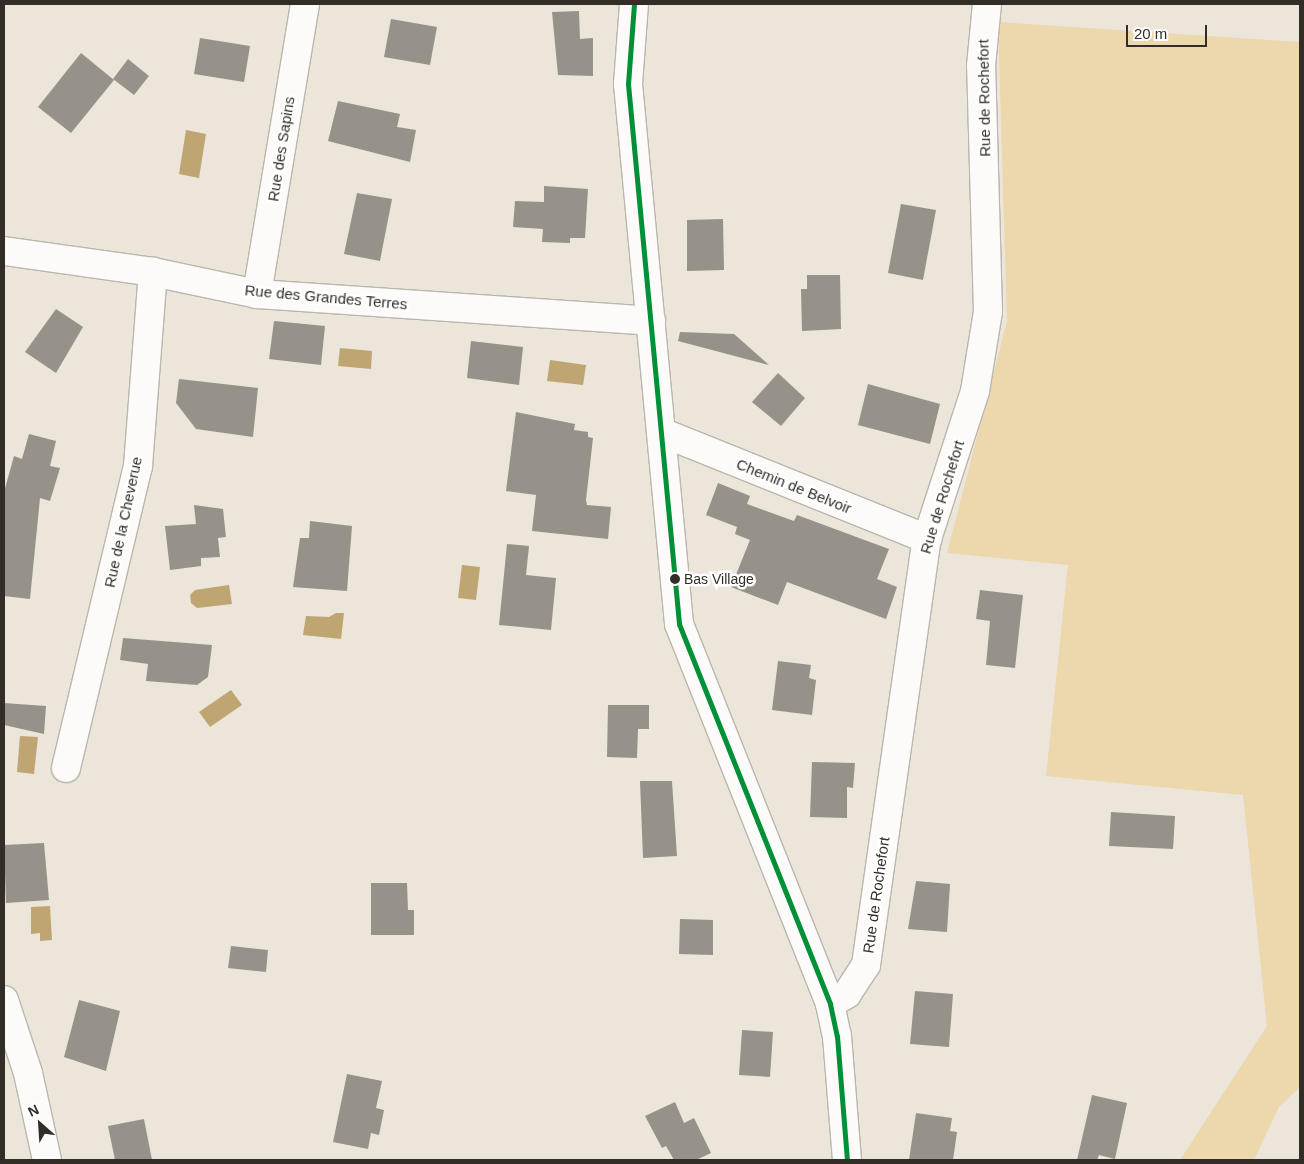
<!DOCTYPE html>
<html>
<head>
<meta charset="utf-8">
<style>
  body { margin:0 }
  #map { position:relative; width:1304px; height:1164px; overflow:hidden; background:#ebe5da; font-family:Helvetica,sans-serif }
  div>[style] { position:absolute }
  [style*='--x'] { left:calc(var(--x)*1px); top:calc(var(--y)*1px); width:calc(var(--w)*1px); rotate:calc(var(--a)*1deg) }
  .green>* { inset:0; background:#edd7ac }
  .water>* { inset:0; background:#bfa572 }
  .building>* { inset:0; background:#96928a }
  .roads { filter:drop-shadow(1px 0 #bab6ad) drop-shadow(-1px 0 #bab6ad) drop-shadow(0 1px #bab6ad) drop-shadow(0 -1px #bab6ad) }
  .minor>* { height:28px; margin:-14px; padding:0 14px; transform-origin:14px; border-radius:14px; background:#fcfbf9 }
  .tertiary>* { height:28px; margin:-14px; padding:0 14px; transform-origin:14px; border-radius:14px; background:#fcfbf9 }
  .bus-1>* { height:5px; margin:-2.5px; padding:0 2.5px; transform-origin:2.5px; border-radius:2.5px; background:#009037 }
  .dots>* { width:14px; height:14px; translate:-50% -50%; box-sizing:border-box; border:2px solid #fff; border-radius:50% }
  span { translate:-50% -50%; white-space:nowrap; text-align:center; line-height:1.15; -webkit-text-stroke:5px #fff; paint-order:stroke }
  .bus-label { font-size:14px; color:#322e27 }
  .left { translate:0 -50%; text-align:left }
  .street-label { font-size:15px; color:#322e27 }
  .frame { position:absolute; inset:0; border:5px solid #322e27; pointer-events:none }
  .north { position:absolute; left:15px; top:1099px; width:50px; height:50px; -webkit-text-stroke:4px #fff; paint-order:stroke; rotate:334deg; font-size:14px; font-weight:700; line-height:20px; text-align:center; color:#322e27 }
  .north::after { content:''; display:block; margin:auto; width:18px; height:22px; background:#322e27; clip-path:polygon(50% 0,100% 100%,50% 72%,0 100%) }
  .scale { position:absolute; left:1126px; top:25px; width:81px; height:22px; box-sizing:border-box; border:2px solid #322e27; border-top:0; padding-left:6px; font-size:15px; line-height:18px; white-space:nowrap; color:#322e27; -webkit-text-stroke:4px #fff; paint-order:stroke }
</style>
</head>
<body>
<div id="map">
  <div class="green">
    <i style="clip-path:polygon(998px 22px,1300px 42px,1300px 1087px,1279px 1107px,1254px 1160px,1180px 1160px,1267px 1026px,1243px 795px,1046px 776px,1068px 565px,947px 553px,1007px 321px)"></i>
  </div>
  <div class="water">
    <i style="clip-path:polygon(186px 130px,206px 134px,199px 178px,179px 174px)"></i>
    <i style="clip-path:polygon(340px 348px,372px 351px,371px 369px,338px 366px)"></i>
    <i style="clip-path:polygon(550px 360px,586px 365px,583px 385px,547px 381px)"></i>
    <i style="clip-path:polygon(462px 565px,480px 567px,476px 600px,458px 598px)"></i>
    <i style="clip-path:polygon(229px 585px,232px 604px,197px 608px,191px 603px,190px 595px,195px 590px)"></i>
    <i style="clip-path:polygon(336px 613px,344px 613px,341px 639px,303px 635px,306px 616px,329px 617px)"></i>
    <i style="clip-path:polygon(231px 690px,242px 705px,210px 727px,199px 712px)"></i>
    <i style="clip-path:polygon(20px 736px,38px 737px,34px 774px,17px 772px)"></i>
    <i style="clip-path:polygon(50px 906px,52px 940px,40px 941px,40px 933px,31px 934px,31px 907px)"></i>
  </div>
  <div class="building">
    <i style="clip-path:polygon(579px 11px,580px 39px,593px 38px,593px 76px,558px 75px,552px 12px)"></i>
    <i style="clip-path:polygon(391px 19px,437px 27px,430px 65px,384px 57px)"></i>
    <i style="clip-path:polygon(200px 38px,250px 46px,244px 82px,194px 74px)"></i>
    <i style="clip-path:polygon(81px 53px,114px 80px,71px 133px,38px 107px)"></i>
    <i style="clip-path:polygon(128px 59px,149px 76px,134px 95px,113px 79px)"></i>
    <i style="clip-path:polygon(338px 101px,400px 114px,397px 127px,416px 130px,410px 162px,328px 141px)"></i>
    <i style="clip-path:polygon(544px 186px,588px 189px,585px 238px,570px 238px,570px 243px,542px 242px,543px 229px,513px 227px,515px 201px,544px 202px)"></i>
    <i style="clip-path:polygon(357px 193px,392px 199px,380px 261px,344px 254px)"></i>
    <i style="clip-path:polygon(901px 204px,936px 210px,923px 280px,888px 273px)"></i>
    <i style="clip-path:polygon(723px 219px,724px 270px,687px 271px,687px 220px)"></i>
    <i style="clip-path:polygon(807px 275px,840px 275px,841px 329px,802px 331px,801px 289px,807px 289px)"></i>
    <i style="clip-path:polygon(56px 309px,83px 327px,56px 373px,25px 352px)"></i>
    <i style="clip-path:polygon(274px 321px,325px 326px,321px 365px,269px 359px)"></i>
    <i style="clip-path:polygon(680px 332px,734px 334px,769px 365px,678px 341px)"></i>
    <i style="clip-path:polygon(471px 341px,523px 347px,519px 385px,467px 378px)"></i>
    <i style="clip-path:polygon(778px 373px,805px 398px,781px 426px,752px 402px)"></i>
    <i style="clip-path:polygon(179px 379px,258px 388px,253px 437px,196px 429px,176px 403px)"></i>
    <i style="clip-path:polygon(868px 384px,940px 404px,930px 444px,858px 425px)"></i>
    <i style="clip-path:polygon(516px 412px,575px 424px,574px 430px,588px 432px,588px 437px,593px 438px,586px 500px,587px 505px,611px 507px,608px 539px,532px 531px,536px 495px,506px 491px)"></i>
    <i style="clip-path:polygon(29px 434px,56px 441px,50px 466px,60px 468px,50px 501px,40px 498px,30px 599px,4px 596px,4px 492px,14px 456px,22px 459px)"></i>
    <i style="clip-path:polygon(718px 483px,750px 496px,747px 504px,794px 521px,797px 515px,889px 549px,877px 579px,897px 587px,886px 619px,787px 582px,778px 605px,731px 587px,750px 540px,735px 534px,737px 527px,706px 515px)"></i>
    <i style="clip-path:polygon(194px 505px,223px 509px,226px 537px,218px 538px,220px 557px,201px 558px,201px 566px,170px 570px,165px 526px,196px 524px)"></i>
    <i style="clip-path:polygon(310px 521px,352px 526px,347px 591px,293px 587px,300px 538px,309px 538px)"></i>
    <i style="clip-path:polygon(507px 544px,529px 546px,526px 575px,556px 578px,551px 630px,499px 625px)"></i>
    <i style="clip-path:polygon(980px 590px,1023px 595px,1015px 668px,986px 665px,990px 621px,976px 619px)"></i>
    <i style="clip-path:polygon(123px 638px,212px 645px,208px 677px,197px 685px,146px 681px,148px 664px,120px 660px)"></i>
    <i style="clip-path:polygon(778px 661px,811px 665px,809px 678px,816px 680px,812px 715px,772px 710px)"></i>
    <i style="clip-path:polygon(4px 703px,46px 706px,44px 734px,4px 725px)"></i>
    <i style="clip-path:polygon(608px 705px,649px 705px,649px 729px,638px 729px,637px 758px,607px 757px)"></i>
    <i style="clip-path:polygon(812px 762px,855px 763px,853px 788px,847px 787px,847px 818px,810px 817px)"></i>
    <i style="clip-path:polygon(640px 781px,672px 781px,677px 856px,643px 858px)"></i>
    <i style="clip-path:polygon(1111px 812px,1175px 816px,1173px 849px,1109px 846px)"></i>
    <i style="clip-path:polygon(44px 843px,49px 900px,6px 903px,4px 845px)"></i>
    <i style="clip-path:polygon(916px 881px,950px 884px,947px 932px,908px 929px)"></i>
    <i style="clip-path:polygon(371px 883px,407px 883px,408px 910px,414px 910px,414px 935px,371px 935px)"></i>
    <i style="clip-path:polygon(680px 919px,713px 920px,713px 955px,679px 954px)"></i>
    <i style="clip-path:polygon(231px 946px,268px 950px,266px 972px,228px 968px)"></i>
    <i style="clip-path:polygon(915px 991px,953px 994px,949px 1047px,910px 1044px)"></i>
    <i style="clip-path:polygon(79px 1000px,120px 1011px,106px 1071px,64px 1057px)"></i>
    <i style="clip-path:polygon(742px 1030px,773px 1032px,770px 1077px,739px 1075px)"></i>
    <i style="clip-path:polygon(347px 1074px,382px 1081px,376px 1108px,384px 1110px,379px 1135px,371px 1133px,368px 1149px,333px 1142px)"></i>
    <i style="clip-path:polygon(1092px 1095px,1127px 1103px,1115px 1159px,1099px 1155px,1097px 1160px,1077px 1160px)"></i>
    <i style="clip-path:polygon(675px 1102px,684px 1123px,694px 1118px,711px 1153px,696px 1160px,674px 1160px,666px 1146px,662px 1148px,645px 1116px)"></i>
    <i style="clip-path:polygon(916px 1113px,952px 1118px,950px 1131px,957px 1132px,953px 1160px,909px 1160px)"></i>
    <i style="clip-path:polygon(144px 1119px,152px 1160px,115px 1160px,108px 1126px)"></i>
  </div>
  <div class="roads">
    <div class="minor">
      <i style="--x:4;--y:251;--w:150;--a:8"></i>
      <i style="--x:153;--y:272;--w:106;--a:11.9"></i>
      <i style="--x:257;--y:294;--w:395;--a:3.9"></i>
      <i style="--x:257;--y:294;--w:294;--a:-80.6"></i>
      <i style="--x:661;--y:432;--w:287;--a:21.9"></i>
      <i style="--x:66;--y:768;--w:310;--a:-76.6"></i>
      <i style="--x:138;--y:466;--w:195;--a:-85.6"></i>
      <i style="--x:4;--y:1000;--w:77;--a:71.8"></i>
      <i style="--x:28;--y:1073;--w:89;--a:77.7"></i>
      <i style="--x:830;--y:1004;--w:20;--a:-30"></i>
      <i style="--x:847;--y:994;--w:35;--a:-57"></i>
      <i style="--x:866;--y:965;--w:430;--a:-81.9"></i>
      <i style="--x:927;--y:539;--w:156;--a:-72"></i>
      <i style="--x:975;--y:391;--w:80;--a:-80.7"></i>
      <i style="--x:988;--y:312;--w:246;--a:-91.6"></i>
      <i style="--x:981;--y:66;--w:62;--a:-84.5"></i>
    </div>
    <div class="tertiary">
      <i style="--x:634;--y:4;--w:80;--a:94.3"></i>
      <i style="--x:628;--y:84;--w:542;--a:84.6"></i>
      <i style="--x:679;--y:624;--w:409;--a:68.3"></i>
      <i style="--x:830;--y:1004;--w:33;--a:78"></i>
      <i style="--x:837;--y:1036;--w:124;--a:85.4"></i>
    </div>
  </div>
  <div class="bus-1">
    <i style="--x:634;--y:4;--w:80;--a:94.3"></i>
    <i style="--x:628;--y:84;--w:542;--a:84.6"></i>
    <i style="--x:679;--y:624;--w:409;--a:68.3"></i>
    <i style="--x:830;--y:1004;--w:33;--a:78"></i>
    <i style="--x:837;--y:1036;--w:124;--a:85.4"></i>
  </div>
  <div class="dots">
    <i style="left:675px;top:579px;background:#322e27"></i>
  </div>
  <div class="bus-label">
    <span class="left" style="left:684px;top:579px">Bas Village</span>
  </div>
  <div class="street-label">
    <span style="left:984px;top:98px;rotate:-91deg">Rue de Rochefort</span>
    <span style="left:281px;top:149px;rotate:-81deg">Rue des Sapins</span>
    <span style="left:326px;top:297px;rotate:5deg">Rue des Grandes Terres</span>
    <span style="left:794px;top:486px;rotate:22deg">Chemin de Belvoir</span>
    <span style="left:942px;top:497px;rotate:-73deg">Rue de Rochefort</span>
    <span style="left:123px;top:522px;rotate:-78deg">Rue de la Cheverue</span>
    <span style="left:876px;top:895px;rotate:-82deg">Rue de Rochefort</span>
  </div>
  <div class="frame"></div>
  <div class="north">N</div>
  <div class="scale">20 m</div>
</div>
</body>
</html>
